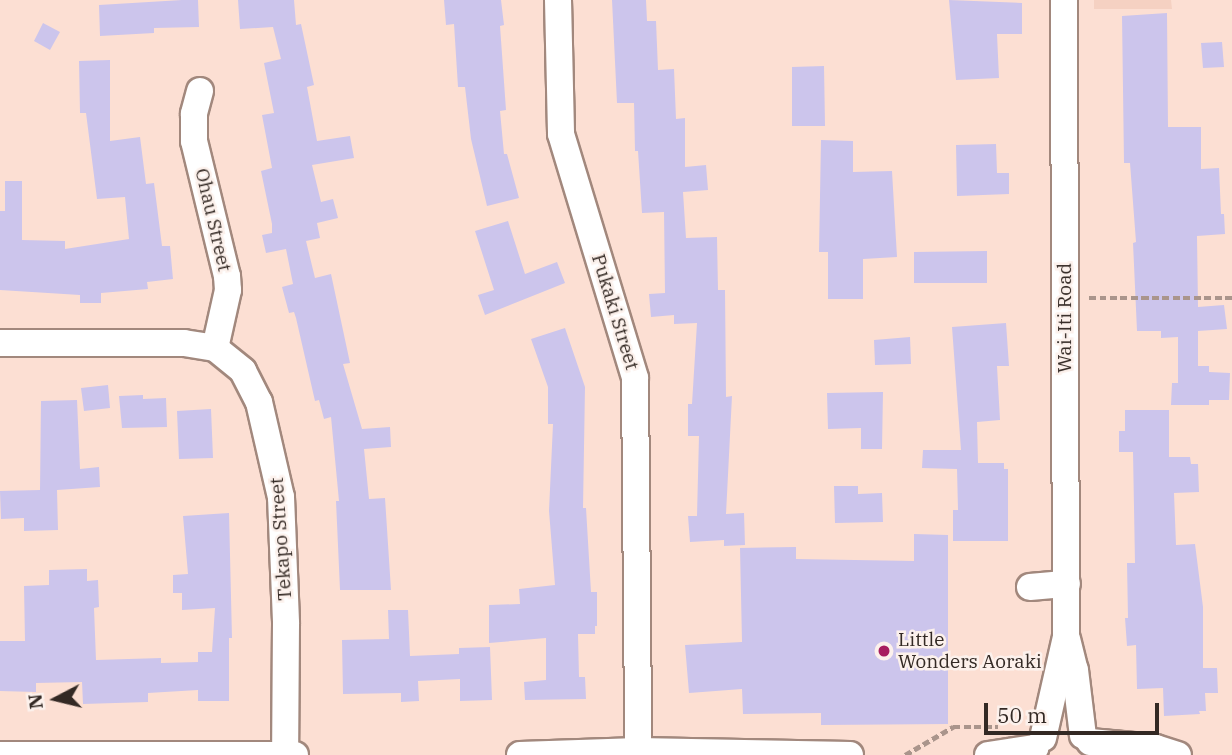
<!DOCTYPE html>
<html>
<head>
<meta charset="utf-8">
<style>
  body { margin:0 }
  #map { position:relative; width:1232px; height:755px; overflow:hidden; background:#fcdfd3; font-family:"IBM Plex Serif",serif }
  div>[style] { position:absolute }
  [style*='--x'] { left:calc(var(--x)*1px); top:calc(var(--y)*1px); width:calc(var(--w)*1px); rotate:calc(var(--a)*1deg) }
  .built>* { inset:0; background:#f5d1c2 }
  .building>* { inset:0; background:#ccc5ec }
  .path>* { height:4.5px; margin-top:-2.25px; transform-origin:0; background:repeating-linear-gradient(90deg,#aa958c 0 7px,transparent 0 10.5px) }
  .roads { filter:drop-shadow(2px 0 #a2887d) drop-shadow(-2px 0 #a2887d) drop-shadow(0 2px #a2887d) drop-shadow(0 -2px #a2887d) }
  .minor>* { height:26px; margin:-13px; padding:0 13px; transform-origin:13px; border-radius:13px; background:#fff }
  .dots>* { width:19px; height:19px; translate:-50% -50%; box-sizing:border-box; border:4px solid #fcf1ec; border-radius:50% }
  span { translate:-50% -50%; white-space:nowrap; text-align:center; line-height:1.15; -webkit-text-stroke:5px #fcf1ec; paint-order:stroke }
  .street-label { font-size:19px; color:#332924 }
  .poi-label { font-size:19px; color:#332924 }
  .left { translate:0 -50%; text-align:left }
  .north { position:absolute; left:21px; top:664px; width:70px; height:70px; -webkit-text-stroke:5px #fcf1ec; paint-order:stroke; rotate:263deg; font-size:19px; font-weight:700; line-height:28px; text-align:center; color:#332924 }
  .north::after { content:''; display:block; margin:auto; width:24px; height:32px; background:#332924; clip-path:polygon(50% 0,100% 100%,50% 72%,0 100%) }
  .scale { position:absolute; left:984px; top:703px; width:175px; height:32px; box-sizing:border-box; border:4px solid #332924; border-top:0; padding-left:9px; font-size:21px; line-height:24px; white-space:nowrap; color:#332924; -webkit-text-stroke:5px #fcf1ec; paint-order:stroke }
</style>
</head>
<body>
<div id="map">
  <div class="built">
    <i style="clip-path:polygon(1094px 0,1171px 0,1172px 9px,1094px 9px)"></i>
  </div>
  <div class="building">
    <i style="clip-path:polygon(182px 0,198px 0,199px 27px,154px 28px,154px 33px,100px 36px,99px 5px)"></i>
    <i style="clip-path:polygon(238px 0,294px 0,296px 25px,301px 24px,314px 85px,307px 87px,317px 141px,350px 136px,354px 158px,312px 165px,321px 202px,333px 199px,338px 218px,317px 223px,320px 238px,306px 241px,315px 278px,331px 274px,350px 363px,343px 364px,362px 429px,390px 427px,391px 447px,364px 449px,369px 499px,385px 498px,391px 590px,340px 590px,336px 501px,339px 501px,331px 417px,324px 419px,319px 400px,315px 401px,296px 318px,294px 312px,289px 313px,282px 287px,293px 284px,286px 249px,266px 253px,262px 235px,272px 233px,272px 224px,261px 171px,272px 168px,262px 115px,274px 113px,264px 63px,281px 59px,273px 27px,240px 29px)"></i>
    <i style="clip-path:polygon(444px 0,501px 0,504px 25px,500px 26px,506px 110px,500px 111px,504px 154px,507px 154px,519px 198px,487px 206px,471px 139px,465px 87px,458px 87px,454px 24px,446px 25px)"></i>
    <i style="clip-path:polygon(612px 0,646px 0,647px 21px,656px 21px,658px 70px,674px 69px,676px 119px,685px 118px,685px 167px,706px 165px,708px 190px,683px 192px,686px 238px,717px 237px,718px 290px,725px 290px,726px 397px,732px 396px,726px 514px,744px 513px,745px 545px,724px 546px,724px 540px,690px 542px,688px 516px,697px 516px,699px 436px,688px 436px,688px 404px,692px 404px,697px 323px,674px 324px,674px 315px,651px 317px,649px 294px,665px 293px,664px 212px,642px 213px,638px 151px,635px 151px,634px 103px,617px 103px)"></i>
    <i style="clip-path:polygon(949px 0,1022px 3px,1022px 34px,997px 34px,999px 78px,956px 80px)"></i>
    <i style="clip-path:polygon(1167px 13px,1168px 127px,1201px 127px,1201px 169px,1219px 168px,1221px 214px,1224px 214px,1225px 234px,1197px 236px,1198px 307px,1224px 305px,1227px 329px,1198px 331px,1198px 366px,1209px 366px,1209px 372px,1230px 373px,1229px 400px,1209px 400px,1209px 405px,1171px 405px,1172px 383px,1178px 383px,1178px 337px,1161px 338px,1161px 331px,1137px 331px,1133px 243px,1136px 242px,1130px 163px,1124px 163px,1122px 16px)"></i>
    <i style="clip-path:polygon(43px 23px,60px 32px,50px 50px,34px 41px)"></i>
    <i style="clip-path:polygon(1222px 42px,1224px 67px,1203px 68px,1201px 43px)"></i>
    <i style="clip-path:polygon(110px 60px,110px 141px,140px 137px,146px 184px,154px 183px,162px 246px,170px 246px,173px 279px,147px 282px,148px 289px,101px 293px,101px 303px,80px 303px,80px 295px,0 290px,0 211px,5px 211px,5px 181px,22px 181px,22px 240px,65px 241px,65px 249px,129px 239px,125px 197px,97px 199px,86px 113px,80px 113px,79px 61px)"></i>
    <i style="clip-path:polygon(824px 66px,825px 126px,792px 126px,792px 67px)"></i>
    <i style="clip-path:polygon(821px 140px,853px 141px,853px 172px,892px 171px,897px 257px,863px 259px,863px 299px,828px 299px,828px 252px,819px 252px)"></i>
    <i style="clip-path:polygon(996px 144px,997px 173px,1009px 173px,1009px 194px,957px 196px,956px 145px)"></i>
    <i style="clip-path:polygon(508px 221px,525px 274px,557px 262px,565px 283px,485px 315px,478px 295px,494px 290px,475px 231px)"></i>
    <i style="clip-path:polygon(987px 251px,987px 283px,914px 283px,914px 252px)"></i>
    <i style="clip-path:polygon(1006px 323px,1009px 366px,997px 366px,1000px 420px,977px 422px,978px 463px,1004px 463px,1004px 469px,1008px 469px,1008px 541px,953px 541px,953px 510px,958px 510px,957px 469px,922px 468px,923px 450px,961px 450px,952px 327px)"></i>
    <i style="clip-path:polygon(565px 328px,585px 387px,583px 508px,586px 508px,591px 592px,597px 592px,597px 626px,595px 626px,595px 634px,578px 634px,579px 677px,585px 677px,586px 699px,525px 700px,524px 682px,546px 680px,546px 638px,489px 643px,489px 605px,520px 604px,519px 589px,555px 585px,549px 511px,553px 424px,548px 424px,548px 387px,531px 339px)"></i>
    <i style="clip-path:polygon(910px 337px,911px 364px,875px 365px,874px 340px)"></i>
    <i style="clip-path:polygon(108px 385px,110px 408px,84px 411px,81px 388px)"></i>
    <i style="clip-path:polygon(883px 392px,882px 449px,861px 449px,861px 428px,828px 429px,827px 393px)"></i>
    <i style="clip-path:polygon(143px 395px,143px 399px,166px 398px,167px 427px,122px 428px,119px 396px)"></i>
    <i style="clip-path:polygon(77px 400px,80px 469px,99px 467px,100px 487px,57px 490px,58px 530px,24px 531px,24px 518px,1px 519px,0 491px,40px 490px,41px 401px)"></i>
    <i style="clip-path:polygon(211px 409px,213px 458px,179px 459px,177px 411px)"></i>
    <i style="clip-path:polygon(1125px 410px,1169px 410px,1169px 457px,1190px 457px,1191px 464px,1198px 464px,1199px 492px,1174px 493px,1176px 545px,1195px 544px,1203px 607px,1203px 668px,1217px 668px,1218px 693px,1205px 693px,1206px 711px,1199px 711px,1200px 714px,1164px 716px,1163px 688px,1137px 689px,1136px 645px,1127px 646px,1125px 618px,1128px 618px,1127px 563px,1135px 563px,1133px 452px,1119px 452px,1119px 431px,1125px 431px)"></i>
    <i style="clip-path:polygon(834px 486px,858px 486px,858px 494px,882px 493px,883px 522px,835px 523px)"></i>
    <i style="clip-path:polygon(229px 513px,232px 638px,229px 638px,229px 701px,198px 701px,198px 690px,148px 693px,148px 702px,83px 704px,82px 682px,36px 683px,36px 692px,0 691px,0 641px,25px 641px,24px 586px,49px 585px,49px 570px,87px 569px,87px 581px,98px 580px,99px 607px,94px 608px,96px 660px,161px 658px,161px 663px,198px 662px,198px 652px,212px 652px,215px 608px,182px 610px,182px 593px,173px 593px,173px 575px,188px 574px,183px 516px)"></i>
    <i style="clip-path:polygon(914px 534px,948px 535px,948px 724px,821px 725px,821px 713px,743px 714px,742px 689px,689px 693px,685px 645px,742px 642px,740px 548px,796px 547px,796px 559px,914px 561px)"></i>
    <i style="clip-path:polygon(388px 610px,408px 610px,410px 656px,459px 654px,459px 648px,490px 647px,492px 700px,460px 701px,460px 679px,418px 681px,419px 701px,401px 702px,401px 693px,343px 694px,342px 640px,389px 639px)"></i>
  </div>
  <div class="path">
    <i style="--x:1089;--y:298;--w:143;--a:0"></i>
    <i style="--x:905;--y:755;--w:56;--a:-30.3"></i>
    <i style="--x:953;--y:727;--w:45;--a:0"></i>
  </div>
  <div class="roads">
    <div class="minor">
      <i style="--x:558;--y:0;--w:134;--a:88.7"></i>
      <i style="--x:561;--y:134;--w:255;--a:73.1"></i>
      <i style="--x:635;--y:378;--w:377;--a:89.5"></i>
      <i style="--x:200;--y:91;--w:24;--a:105"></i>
      <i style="--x:194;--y:114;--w:27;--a:90"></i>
      <i style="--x:194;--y:141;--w:139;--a:76.3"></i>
      <i style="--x:227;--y:276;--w:14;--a:86"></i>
      <i style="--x:228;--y:290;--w:59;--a:102.6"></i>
      <i style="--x:0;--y:343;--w:184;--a:0"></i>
      <i style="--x:184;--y:343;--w:31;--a:9"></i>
      <i style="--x:215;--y:348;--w:36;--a:39"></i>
      <i style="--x:243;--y:371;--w:35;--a:63"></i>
      <i style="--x:259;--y:402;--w:98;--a:77"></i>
      <i style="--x:281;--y:497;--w:127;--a:87.7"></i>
      <i style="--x:286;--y:624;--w:131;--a:90.4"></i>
      <i style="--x:1030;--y:587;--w:37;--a:-5"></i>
      <i style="--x:1067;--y:639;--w:32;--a:76"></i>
      <i style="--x:1075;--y:670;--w:66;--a:83.1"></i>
      <i style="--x:1043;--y:738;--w:104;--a:-77.2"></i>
      <i style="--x:1066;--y:637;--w:637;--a:-90.18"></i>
      <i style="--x:1090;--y:742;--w:66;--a:5.2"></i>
      <i style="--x:1156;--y:748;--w:23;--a:18"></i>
      <i style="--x:0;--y:755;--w:295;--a:0"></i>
      <i style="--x:520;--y:755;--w:118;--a:-1.9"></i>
      <i style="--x:638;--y:751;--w:212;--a:1.1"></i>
      <i style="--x:988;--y:755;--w:48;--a:-8.5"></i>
    </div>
  </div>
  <div class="dots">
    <i style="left:884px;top:651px;background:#a71c5f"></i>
  </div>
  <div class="street-label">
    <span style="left:213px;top:220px;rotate:77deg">Ohau Street</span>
    <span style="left:615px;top:312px;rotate:73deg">Pukaki Street</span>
    <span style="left:1065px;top:318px;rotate:-90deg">Wai-Iti Road</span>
    <span style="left:281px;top:539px;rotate:-94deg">Tekapo Street</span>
  </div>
  <div class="poi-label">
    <span class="left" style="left:898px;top:651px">Little<br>Wonders Aoraki</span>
  </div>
  <div class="north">N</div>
  <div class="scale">50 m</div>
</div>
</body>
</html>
